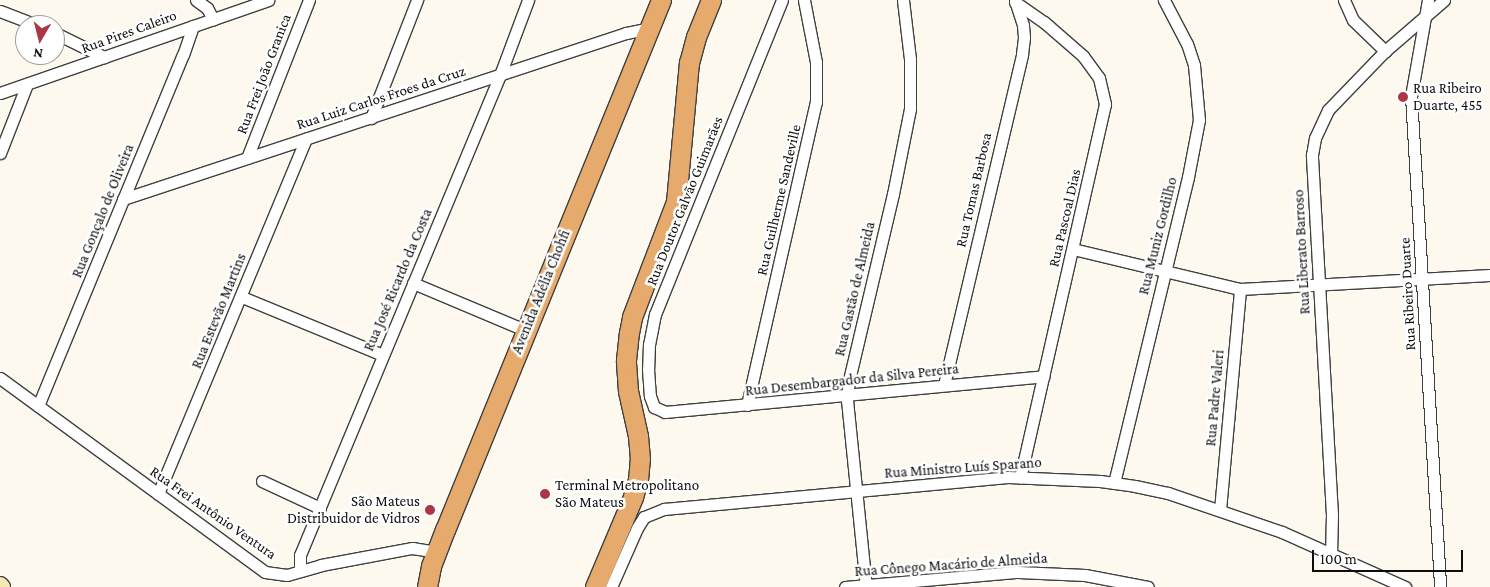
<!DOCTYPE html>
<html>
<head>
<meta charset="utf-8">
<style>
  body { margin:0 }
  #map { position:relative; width:1490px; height:587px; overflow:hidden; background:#fdf9ee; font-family:"Crimson Pro",serif }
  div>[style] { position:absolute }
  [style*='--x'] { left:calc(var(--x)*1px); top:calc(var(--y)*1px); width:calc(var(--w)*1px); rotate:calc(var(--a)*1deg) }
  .roads { filter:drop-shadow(1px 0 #404040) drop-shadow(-1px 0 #404040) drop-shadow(0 1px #404040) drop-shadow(0 -1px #404040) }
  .minor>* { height:11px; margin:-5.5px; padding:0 5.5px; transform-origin:5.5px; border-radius:5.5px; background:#fff }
  .secondary>* { height:16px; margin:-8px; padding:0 8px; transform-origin:8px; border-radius:8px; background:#f6e8b1 }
  .trunk>* { height:19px; margin:-9.5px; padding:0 9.5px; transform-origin:9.5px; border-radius:9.5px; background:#e6aa6c }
  .dots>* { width:14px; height:14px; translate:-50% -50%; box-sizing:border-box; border:2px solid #fff; border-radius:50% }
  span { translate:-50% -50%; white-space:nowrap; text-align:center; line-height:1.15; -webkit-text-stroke:5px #fff; paint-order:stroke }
  .street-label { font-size:15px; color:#0d0d0d }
  .poi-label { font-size:15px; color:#0d0d0d }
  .left { translate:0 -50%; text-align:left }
  .right { translate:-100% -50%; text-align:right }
  .north { position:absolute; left:15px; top:15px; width:50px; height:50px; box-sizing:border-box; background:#fff; border:1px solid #9e9e9e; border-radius:50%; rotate:188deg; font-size:14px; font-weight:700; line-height:20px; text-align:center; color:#0d0d0d }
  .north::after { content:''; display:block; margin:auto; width:18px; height:22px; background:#ac3546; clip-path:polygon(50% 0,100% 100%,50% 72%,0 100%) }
  .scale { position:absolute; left:1312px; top:550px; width:151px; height:22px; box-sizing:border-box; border:2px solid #0d0d0d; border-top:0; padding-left:6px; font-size:15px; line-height:18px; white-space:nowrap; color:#0d0d0d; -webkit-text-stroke:4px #fff; paint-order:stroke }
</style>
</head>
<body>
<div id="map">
  <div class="roads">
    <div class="minor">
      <i style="--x:196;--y:0;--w:14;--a:36"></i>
      <i style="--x:207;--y:8;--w:13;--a:61"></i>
      <i style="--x:782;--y:0;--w:339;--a:112"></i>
      <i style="--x:655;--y:314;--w:31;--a:101"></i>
      <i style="--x:649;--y:344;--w:25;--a:92"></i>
      <i style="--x:648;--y:369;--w:27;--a:86"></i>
      <i style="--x:650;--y:396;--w:12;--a:70"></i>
      <i style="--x:654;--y:407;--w:12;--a:24"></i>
      <i style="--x:665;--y:412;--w:380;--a:-5.4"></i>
      <i style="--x:1344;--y:0;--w:22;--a:66"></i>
      <i style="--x:1353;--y:20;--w:45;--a:44.1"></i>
      <i style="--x:1428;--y:0;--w:97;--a:100"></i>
      <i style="--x:1411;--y:96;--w:492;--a:86.6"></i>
      <i style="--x:1015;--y:2;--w:35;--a:35"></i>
      <i style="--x:1044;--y:22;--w:52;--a:41.1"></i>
      <i style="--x:1083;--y:56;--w:27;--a:54"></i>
      <i style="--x:1099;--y:78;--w:27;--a:77"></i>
      <i style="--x:1105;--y:104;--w:383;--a:102.8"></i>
      <i style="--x:0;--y:11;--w:40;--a:21"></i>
      <i style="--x:55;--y:33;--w:55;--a:26.1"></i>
      <i style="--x:0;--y:93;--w:284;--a:-19.1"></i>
      <i style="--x:371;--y:118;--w:127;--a:-68.7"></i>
      <i style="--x:0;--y:153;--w:74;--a:-68.6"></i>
      <i style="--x:247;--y:158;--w:170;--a:-68.6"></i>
      <i style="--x:123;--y:199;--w:530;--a:-18.26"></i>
      <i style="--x:626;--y:33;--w:24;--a:-12"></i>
      <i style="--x:1073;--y:249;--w:172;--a:13.5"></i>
      <i style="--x:1240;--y:289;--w:250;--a:-3.2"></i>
      <i style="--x:413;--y:283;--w:121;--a:22.8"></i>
      <i style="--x:242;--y:297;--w:152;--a:22.4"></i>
      <i style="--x:0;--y:378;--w:328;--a:36.2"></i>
      <i style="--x:265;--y:572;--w:22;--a:8"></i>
      <i style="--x:287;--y:575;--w:35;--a:-16"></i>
      <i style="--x:321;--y:565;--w:93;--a:-10.6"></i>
      <i style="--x:412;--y:548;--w:25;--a:9"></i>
      <i style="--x:944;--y:385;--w:340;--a:-76.7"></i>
      <i style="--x:1022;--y:54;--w:17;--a:-83"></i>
      <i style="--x:1024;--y:37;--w:12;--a:-95"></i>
      <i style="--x:1023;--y:25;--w:26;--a:-108"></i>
      <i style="--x:747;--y:405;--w:311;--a:-77.2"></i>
      <i style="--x:816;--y:102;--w:40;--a:-90"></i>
      <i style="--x:816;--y:62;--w:63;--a:-101"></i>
      <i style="--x:38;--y:406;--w:380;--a:-67.6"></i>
      <i style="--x:183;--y:55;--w:31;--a:-71"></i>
      <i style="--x:262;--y:481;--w:64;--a:25"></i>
      <i style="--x:1114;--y:483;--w:315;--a:-76.4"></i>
      <i style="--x:1188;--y:177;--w:58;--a:-79.1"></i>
      <i style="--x:1199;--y:120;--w:55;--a:-95.2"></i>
      <i style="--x:1194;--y:65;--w:22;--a:-108"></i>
      <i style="--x:1187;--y:44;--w:50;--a:-117.6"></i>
      <i style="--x:158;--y:494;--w:385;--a:-67.4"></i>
      <i style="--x:1220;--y:510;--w:222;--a:-84.8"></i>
      <i style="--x:1331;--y:555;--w:40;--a:-88.6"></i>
      <i style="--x:1332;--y:515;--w:361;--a:-93.2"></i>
      <i style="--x:1312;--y:155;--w:17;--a:-80"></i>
      <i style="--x:1315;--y:138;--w:31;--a:-65"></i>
      <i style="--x:1328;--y:110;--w:82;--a:-46"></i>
      <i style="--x:1385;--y:51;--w:78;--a:-40.8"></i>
      <i style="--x:300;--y:571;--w:16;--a:-90"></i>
      <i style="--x:300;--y:555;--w:520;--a:-67.38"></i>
      <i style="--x:500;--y:75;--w:80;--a:-69.5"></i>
      <i style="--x:611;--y:587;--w:64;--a:-66.2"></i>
      <i style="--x:637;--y:528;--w:13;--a:-58"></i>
      <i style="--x:644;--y:517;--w:22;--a:-22"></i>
      <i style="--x:664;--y:509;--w:345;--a:-5.3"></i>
      <i style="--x:1008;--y:477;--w:92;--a:2.5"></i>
      <i style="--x:1100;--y:481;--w:35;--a:8"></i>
      <i style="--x:1135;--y:486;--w:34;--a:12"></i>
      <i style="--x:1168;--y:493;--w:120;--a:18.9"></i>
      <i style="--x:1282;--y:532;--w:135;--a:24.1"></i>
      <i style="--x:845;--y:587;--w:174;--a:-5"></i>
      <i style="--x:1018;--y:572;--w:67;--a:2.6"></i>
      <i style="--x:1085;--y:575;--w:64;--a:10.8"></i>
      <i style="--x:866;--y:587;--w:187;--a:-95.8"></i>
      <i style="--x:847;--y:401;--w:21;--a:-85"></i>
      <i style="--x:849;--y:380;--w:191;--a:-76.7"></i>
      <i style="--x:893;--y:194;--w:87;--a:-78.7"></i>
      <i style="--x:910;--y:109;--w:50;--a:-90"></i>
      <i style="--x:910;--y:59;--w:59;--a:-96.8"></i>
    </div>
    <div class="secondary">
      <i style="--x:0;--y:585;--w:3;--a:45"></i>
    </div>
    <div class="trunk">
      <i style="--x:427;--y:587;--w:21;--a:-79"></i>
      <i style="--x:431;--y:566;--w:39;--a:-69"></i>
      <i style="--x:445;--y:530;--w:572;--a:-67.83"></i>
      <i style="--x:595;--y:587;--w:98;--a:-67.1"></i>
      <i style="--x:633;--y:497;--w:18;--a:-74"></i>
      <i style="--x:638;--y:480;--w:21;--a:-85"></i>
      <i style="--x:640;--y:459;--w:23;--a:-95"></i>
      <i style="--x:638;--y:436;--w:46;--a:-102.5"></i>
      <i style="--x:628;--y:391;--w:31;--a:-94"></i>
      <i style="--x:626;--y:360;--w:27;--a:-84"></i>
      <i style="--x:629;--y:333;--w:16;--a:-79"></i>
      <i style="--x:632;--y:317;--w:123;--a:-69.1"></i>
      <i style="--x:676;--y:202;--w:140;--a:-84.7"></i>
      <i style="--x:689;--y:63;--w:27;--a:-75"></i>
      <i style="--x:696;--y:37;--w:40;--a:-68"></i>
    </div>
  </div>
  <div class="dots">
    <i style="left:1403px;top:97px;background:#ac3546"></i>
    <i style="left:545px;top:494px;background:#ac3546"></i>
    <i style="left:430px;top:510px;background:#ac3546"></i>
  </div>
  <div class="street-label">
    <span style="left:129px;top:32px;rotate:-20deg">Rua Pires Caleiro</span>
    <span style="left:264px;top:74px;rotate:-69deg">Rua Frei João Granica</span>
    <span style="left:381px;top:98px;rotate:-18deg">Rua Luiz Carlos Froes da Cruz</span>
    <span style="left:974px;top:190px;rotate:-77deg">Rua Tomas Barbosa</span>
    <span style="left:779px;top:200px;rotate:-77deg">Rua Guilherme Sandeville</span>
    <span style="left:685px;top:201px;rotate:-68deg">Rua Doutor Galvão Guimarães</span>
    <span style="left:103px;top:211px;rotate:-68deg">Rua Gonçalo de Oliveira</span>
    <span style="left:1065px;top:218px;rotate:-77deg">Rua Pascoal Dias</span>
    <span style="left:1158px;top:236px;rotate:-76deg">Rua Muniz Gordilho</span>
    <span style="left:1302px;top:252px;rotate:-93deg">Rua Liberato Barroso</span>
    <span style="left:398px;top:280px;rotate:-67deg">Rua José Ricardo da Costa</span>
    <span style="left:855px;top:289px;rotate:-77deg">Rua Gastão de Almeida</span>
    <span style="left:541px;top:292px;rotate:-68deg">Avenida Adélia Chohfi</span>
    <span style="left:1408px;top:294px;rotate:-93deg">Rua Ribeiro Duarte</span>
    <span style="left:219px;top:311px;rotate:-68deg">Rua Estevão Martins</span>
    <span style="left:852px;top:380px;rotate:-6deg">Rua Desembargador da Silva Pereira</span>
    <span style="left:1215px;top:398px;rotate:-85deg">Rua Padre Valeri</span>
    <span style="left:963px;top:468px;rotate:-4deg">Rua Ministro Luís Sparano</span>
    <span style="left:213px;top:513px;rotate:35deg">Rua Frei Antônio Ventura</span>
    <span style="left:951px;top:565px;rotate:-4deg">Rua Cônego Macário de Almeida</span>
  </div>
  <div class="poi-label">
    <span class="left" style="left:1413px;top:97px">Rua Ribeiro<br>Duarte, 455</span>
    <span class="left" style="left:555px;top:494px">Terminal Metropolitano<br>São Mateus</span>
    <span class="right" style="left:420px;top:510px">São Mateus<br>Distribuidor de Vidros</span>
  </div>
  <div class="north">N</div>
  <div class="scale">100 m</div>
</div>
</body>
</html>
